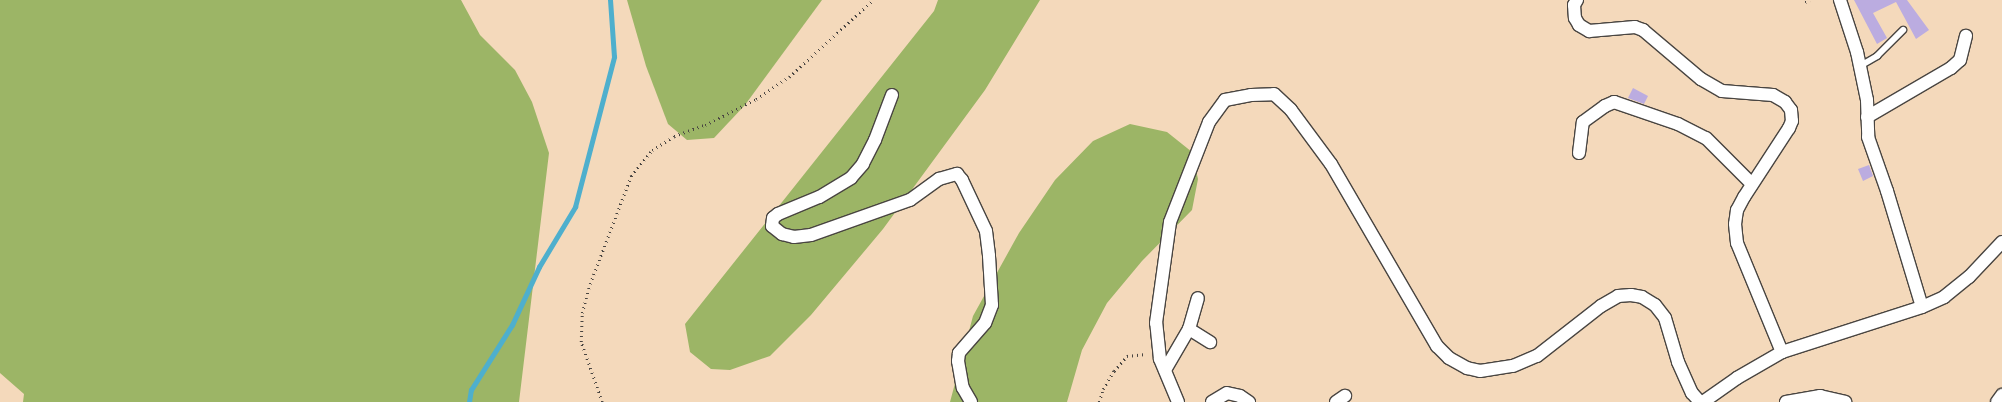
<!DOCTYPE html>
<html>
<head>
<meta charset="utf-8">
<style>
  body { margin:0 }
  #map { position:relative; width:2002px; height:402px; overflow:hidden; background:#f4d9bb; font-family:Dekko,sans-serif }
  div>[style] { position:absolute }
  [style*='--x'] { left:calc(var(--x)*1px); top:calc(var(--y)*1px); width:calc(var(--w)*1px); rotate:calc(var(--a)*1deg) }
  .forest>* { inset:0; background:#9cb566 }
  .stream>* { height:4.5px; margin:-2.25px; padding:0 2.25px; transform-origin:2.25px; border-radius:2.25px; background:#4eafcd }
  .building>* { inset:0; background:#bbace0 }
  .path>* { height:2.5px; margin-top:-1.25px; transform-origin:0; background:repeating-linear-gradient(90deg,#494541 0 1px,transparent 0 5px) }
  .roads { filter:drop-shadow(1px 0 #494541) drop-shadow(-1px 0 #494541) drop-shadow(0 1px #494541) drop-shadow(0 -1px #494541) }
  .lane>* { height:6px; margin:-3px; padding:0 3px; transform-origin:3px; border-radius:3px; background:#fff }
  .street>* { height:12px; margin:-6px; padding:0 6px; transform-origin:6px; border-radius:6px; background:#fff }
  span { translate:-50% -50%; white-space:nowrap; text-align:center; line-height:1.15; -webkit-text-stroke:4.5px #fbf7ec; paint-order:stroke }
</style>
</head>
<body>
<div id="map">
  <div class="forest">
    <i style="clip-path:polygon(0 0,461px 0,480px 35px,515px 70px,532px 102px,549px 153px,519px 402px,23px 402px,24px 394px,0 373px)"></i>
    <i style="clip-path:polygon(627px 0,822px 0,745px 105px,714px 138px,687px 140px,668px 124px,646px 66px)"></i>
    <i style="clip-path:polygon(938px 0,1040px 0,985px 90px,883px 229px,811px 315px,770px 356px,730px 370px,711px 369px,690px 352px,685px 324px,934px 11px)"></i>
    <i style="clip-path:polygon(1130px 124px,1167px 132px,1192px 152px,1198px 179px,1192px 210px,1142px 261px,1107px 303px,1082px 350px,1067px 402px,950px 402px,973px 316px,1019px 233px,1055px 180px,1093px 141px)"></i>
  </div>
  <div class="stream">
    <i style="--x:469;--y:402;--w:12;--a:-81"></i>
    <i style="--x:471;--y:390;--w:77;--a:-57.8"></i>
    <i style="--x:512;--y:325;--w:64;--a:-65"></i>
    <i style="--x:539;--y:267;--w:70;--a:-59"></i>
    <i style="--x:575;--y:207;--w:155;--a:-75.4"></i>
    <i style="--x:614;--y:57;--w:57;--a:-94"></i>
  </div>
  <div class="building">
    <i style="clip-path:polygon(1854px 0,1907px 0,1929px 30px,1916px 39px,1896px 2px,1873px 13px,1887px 38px,1877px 44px)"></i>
    <i style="clip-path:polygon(1633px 88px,1648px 96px,1644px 104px,1628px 98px)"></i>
    <i style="clip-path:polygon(1869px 165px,1873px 176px,1863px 181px,1858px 169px)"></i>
  </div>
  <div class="path">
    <i style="--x:1805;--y:2;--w:5;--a:-22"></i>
    <i style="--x:602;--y:402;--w:64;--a:-109.3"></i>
    <i style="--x:581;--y:342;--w:29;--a:-88"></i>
    <i style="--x:582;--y:313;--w:30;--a:-75"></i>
    <i style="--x:590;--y:284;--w:116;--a:-69.2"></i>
    <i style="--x:631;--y:176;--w:33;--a:-51"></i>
    <i style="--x:652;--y:150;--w:26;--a:-32"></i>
    <i style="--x:674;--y:136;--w:33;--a:-20"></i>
    <i style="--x:705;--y:125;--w:57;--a:-27"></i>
    <i style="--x:756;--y:99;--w:40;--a:-34"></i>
    <i style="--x:789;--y:77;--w:114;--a:-42.5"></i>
    <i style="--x:1099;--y:402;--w:14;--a:-73"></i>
    <i style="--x:1103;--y:389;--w:21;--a:-59"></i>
    <i style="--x:1114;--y:371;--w:20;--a:-49"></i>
    <i style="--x:1127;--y:356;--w:19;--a:-6"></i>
  </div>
  <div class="roads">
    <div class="lane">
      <i style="--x:1860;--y:66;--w:20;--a:-30"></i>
      <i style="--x:1877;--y:56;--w:37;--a:-45"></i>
    </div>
    <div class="street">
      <i style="--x:1577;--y:0;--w:6;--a:121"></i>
      <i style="--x:1574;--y:5;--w:13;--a:86"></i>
      <i style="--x:1575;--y:18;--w:8;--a:60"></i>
      <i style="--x:1579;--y:25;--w:12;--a:31"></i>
      <i style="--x:1589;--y:31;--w:46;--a:-5"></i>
      <i style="--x:1635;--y:27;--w:9;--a:21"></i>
      <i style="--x:1643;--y:30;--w:76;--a:40.2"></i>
      <i style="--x:1701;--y:79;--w:24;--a:30"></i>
      <i style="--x:1722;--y:91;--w:51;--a:4.5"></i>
      <i style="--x:1773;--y:95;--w:14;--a:30"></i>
      <i style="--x:1785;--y:102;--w:10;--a:53"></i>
      <i style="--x:1791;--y:110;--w:11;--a:85"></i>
      <i style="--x:1792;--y:121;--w:8;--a:113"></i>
      <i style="--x:1789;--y:128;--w:82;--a:123.1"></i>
      <i style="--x:1744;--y:197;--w:15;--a:118"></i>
      <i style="--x:1737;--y:210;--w:14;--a:98"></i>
      <i style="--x:1735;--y:224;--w:19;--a:84"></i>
      <i style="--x:1737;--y:243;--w:118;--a:67.6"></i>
      <i style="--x:1840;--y:0;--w:55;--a:71.9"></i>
      <i style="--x:1857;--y:52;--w:49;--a:78.2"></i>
      <i style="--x:1867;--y:100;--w:37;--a:88"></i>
      <i style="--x:1868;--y:137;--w:57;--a:70.6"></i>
      <i style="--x:1887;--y:191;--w:121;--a:73.2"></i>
      <i style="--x:892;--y:95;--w:48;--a:110.7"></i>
      <i style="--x:875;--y:140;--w:27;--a:117"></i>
      <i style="--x:863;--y:164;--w:18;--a:131"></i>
      <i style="--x:851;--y:178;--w:37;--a:149"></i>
      <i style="--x:819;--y:197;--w:44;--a:157.5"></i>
      <i style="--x:778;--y:214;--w:6;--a:141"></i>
      <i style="--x:773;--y:218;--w:8;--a:97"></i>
      <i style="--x:772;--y:226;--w:13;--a:39"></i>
      <i style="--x:782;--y:234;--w:12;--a:14"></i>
      <i style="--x:794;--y:237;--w:17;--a:-7"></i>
      <i style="--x:811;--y:235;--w:105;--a:-19.5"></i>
      <i style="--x:910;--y:200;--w:36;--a:-36"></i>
      <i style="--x:939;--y:179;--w:19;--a:-16"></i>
      <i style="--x:957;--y:174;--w:8;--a:50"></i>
      <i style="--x:962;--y:180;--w:56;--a:64.8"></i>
      <i style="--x:986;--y:231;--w:25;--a:83"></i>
      <i style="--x:989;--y:256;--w:49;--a:86.5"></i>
      <i style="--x:992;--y:305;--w:19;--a:111"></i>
      <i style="--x:985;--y:323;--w:40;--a:131"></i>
      <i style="--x:959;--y:353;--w:8;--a:97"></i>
      <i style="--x:958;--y:361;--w:27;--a:80"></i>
      <i style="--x:963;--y:388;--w:16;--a:60"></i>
      <i style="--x:1867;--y:117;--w:97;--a:-30.3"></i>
      <i style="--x:1951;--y:68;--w:12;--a:-42"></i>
      <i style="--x:1960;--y:60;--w:25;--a:-76"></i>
      <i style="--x:1579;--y:153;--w:31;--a:-83"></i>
      <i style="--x:1583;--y:122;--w:27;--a:-36"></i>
      <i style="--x:1605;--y:106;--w:10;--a:-24"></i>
      <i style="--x:1614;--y:102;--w:68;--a:19"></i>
      <i style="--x:1678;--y:124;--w:31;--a:27"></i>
      <i style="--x:1706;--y:138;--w:65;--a:45"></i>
      <i style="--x:1189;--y:329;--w:25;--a:32"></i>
      <i style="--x:1165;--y:370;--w:48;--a:-59.7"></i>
      <i style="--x:1189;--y:329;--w:32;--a:-74"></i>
      <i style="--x:1178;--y:402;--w:47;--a:-112.7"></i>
      <i style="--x:1160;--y:359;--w:36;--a:-96"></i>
      <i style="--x:1156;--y:323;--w:102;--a:-82.1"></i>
      <i style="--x:1170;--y:222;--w:107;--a:-68.7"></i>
      <i style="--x:1209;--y:122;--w:27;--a:-54"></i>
      <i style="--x:1225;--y:100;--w:26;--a:-11"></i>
      <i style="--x:1251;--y:95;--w:23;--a:-2"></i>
      <i style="--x:1274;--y:94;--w:23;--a:43"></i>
      <i style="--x:1291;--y:110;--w:67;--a:53.5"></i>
      <i style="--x:1331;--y:164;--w:211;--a:59.8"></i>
      <i style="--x:1437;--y:346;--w:17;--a:45"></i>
      <i style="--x:1449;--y:358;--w:21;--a:29"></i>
      <i style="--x:1467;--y:368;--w:13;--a:13"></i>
      <i style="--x:1480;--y:371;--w:33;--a:-9"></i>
      <i style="--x:1513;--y:366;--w:26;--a:-23"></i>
      <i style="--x:1537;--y:356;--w:81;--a:-38"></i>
      <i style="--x:1601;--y:306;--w:20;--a:-30"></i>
      <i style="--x:1618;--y:296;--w:13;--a:-4"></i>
      <i style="--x:1631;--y:295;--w:11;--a:10"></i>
      <i style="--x:1642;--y:297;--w:15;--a:32"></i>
      <i style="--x:1655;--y:305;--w:16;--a:52"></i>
      <i style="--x:1665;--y:318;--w:46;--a:73.5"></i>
      <i style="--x:1678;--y:362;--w:34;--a:66"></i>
      <i style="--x:1692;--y:393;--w:12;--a:48"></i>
      <i style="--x:1212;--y:402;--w:17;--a:-31"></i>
      <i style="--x:1227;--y:393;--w:13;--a:13"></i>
      <i style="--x:1240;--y:396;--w:11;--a:34"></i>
      <i style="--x:1336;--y:402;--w:11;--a:-34"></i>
      <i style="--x:1703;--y:402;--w:42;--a:-35.2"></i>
      <i style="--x:1737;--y:378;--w:52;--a:-30"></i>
      <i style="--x:1782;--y:352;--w:147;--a:-17.8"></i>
      <i style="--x:1922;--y:307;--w:24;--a:-24"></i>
      <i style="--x:1944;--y:297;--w:32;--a:-39"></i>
      <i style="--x:1969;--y:277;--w:48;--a:-46.7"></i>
      <i style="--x:1786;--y:402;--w:35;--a:-10"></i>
      <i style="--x:1820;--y:396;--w:26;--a:13"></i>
      <i style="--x:1997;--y:402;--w:9;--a:-54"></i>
    </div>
  </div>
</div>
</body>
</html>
